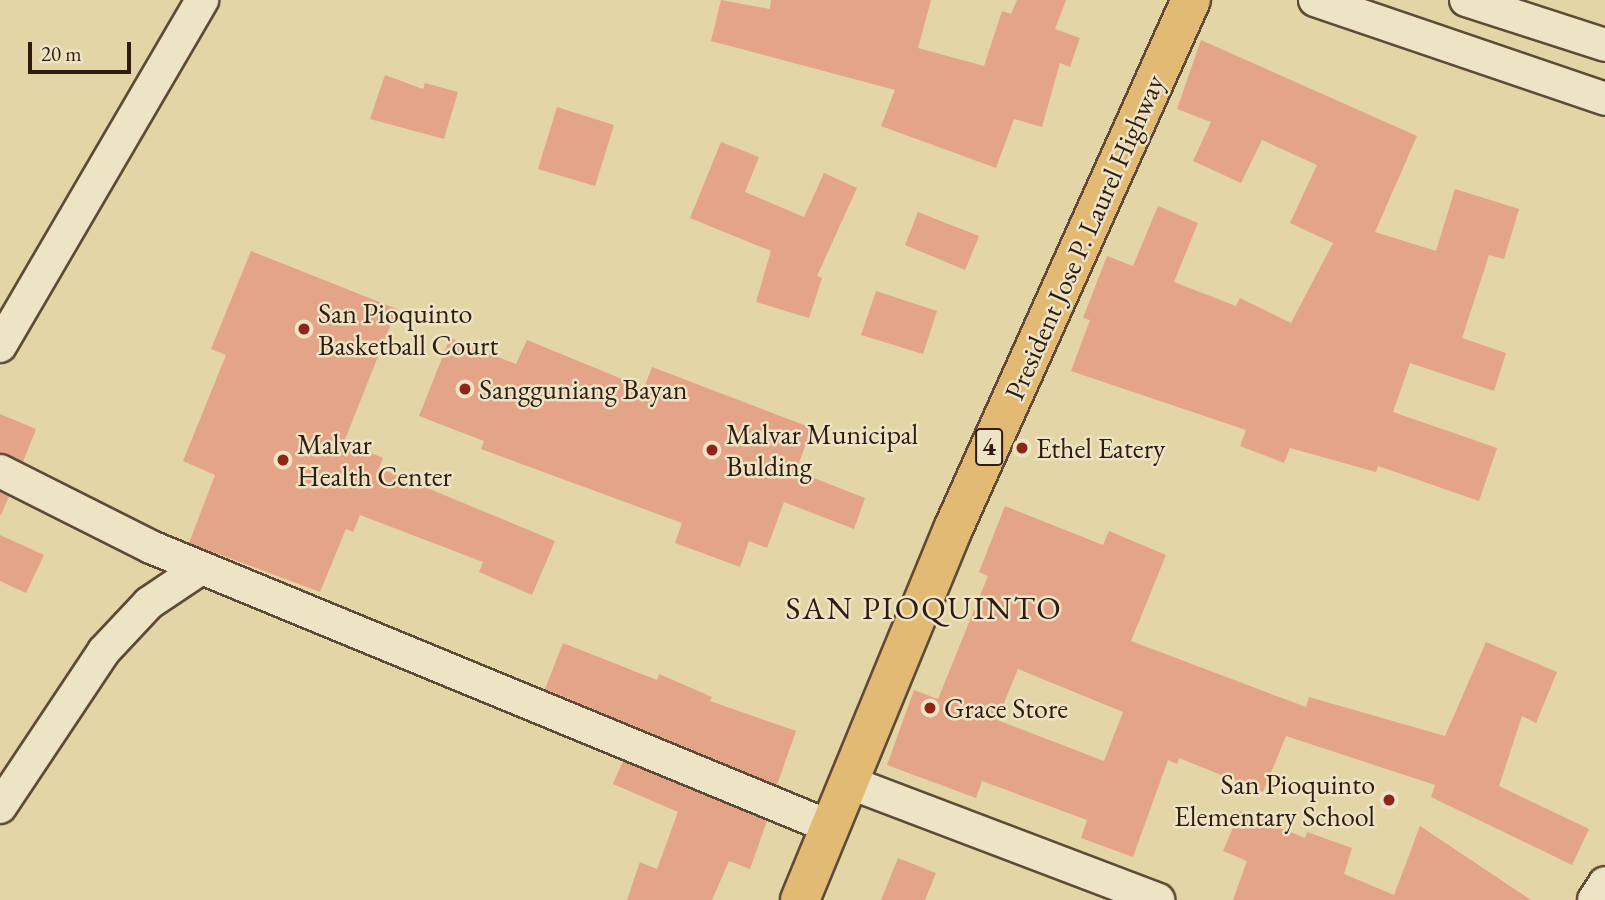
<!DOCTYPE html>
<html>
<head>
<meta charset="utf-8">
<style>
  body { margin:0 }
  #map { position:relative; width:1605px; height:900px; overflow:hidden; background:#e4d5a6; font-family:"EB Garamond",serif }
  div>[style] { position:absolute }
  [style*='--x'] { left:calc(var(--x)*1px); top:calc(var(--y)*1px); width:calc(var(--w)*1px); rotate:calc(var(--a)*1deg) }
  .building>* { inset:0; background:#e4a487 }
  .roads { filter:drop-shadow(2px 0 #5e4a36) drop-shadow(-2px 0 #5e4a36) drop-shadow(0 2px #5e4a36) drop-shadow(0 -2px #5e4a36) }
  .minor>* { height:32px; margin:-16px; padding:0 16px; transform-origin:16px; border-radius:16px; background:#ede4c5 }
  .trunk>* { height:38px; margin:-19px; padding:0 19px; transform-origin:19px; border-radius:19px; background:#e2ba73 }
  .dots>* { width:19px; height:19px; translate:-50% -50%; box-sizing:border-box; border:4px solid #ede4c5; border-radius:50% }
  span { translate:-50% -50%; white-space:nowrap; text-align:center; line-height:1.15; -webkit-text-stroke:5px #ede4c5; paint-order:stroke }
  .shield-label span { padding:2px 5px; background:#ede4c5; border:2px solid; border-radius:5px; -webkit-text-stroke-width:0 }
  .shield-label { font-size:26px; color:#311b11; font-weight:700 }
  .street-label { font-size:28px; color:#311b11 }
  .poi-label { font-size:28px; color:#311b11 }
  .left { translate:0 -50%; text-align:left }
  .right { translate:-100% -50%; text-align:right }
  .quarter-label { font-size:32px; color:#311b11; letter-spacing:2px }
  .scale { position:absolute; left:28px; top:42px; width:103px; height:32px; box-sizing:border-box; border:4px solid #311b11; border-top:0; padding-left:9px; font-size:21px; line-height:24px; white-space:nowrap; color:#311b11; -webkit-text-stroke:5px #ede4c5; paint-order:stroke }
</style>
</head>
<body>
<div id="map">
  <div class="building">
    <i style="clip-path:polygon(721px 0,770px 9px,771px 0,931px 0,918px 48px,984px 66px,1002px 11px,1011px 14px,1017px 0,1066px 0,1055px 29px,1080px 38px,1070px 67px,1060px 63px,1042px 127px,1014px 119px,996px 168px,881px 126px,895px 90px,711px 41px)"></i>
    <i style="clip-path:polygon(1201px 40px,1417px 136px,1375px 232px,1436px 251px,1455px 189px,1519px 209px,1504px 259px,1489px 255px,1462px 338px,1506px 353px,1494px 391px,1410px 363px,1393px 412px,1497px 448px,1479px 501px,1378px 466px,1376px 472px,1290px 448px,1284px 463px,1240px 446px,1246px 430px,1071px 371px,1090px 320px,1083px 318px,1107px 256px,1133px 266px,1158px 206px,1198px 223px,1174px 282px,1236px 306px,1240px 298px,1291px 323px,1333px 243px,1290px 223px,1317px 165px,1262px 140px,1241px 183px,1193px 161px,1211px 122px,1177px 109px)"></i>
    <i style="clip-path:polygon(385px 75px,423px 89px,425px 83px,458px 92px,444px 139px,370px 119px)"></i>
    <i style="clip-path:polygon(557px 107px,614px 125px,595px 186px,538px 169px)"></i>
    <i style="clip-path:polygon(721px 142px,759px 157px,745px 192px,804px 217px,824px 173px,857px 188px,817px 276px,822px 278px,809px 318px,756px 302px,771px 251px,690px 218px)"></i>
    <i style="clip-path:polygon(918px 212px,979px 236px,965px 270px,905px 245px)"></i>
    <i style="clip-path:polygon(251px 251px,397px 309px,344px 442px,383px 458px,379px 468px,555px 541px,532px 595px,479px 572px,483px 562px,360px 515px,353px 532px,346px 529px,320px 592px,189px 543px,215px 475px,183px 461px,226px 355px,211px 349px)"></i>
    <i style="clip-path:polygon(876px 291px,937px 311px,923px 354px,861px 335px)"></i>
    <i style="clip-path:polygon(450px 338px,516px 364px,527px 340px,644px 388px,652px 367px,812px 428px,796px 471px,865px 498px,854px 529px,784px 502px,767px 548px,749px 541px,740px 567px,675px 543px,682px 523px,481px 449px,484px 441px,419px 416px)"></i>
    <i style="clip-path:polygon(0 414px,36px 429px,23px 462px,0 453px)"></i>
    <i style="clip-path:polygon(0 492px,9px 496px,1px 515px,0 515px)"></i>
    <i style="clip-path:polygon(evenodd,1005px 506px,1103px 545px,1109px 531px,1166px 555px,1131px 641px,1306px 707px,1309px 697px,1445px 736px,1486px 642px,1557px 672px,1536px 723px,1522px 716px,1499px 786px,1589px 829px,1572px 865px,1431px 797px,1435px 785px,1286px 736px,1263px 792px,1179px 758px,1177px 764px,1168px 760px,1133px 857px,1081px 838px,1087px 820px,982px 781px,976px 798px,887px 765px,914px 690px,938px 699px,988px 576px,979px 572px,1005px 506px,1018px 669px,1123px 712px,1104px 761px,997px 720px,1018px 669px)"></i>
    <i style="clip-path:polygon(0 535px,44px 555px,26px 593px,0 581px)"></i>
    <i style="clip-path:polygon(563px 643px,657px 680px,659px 674px,712px 697px,710px 701px,796px 731px,777px 785px,545px 689px)"></i>
    <i style="clip-path:polygon(623px 761px,767px 821px,750px 869px,729px 861px,712px 900px,627px 900px,640px 862px,657px 869px,678px 812px,613px 784px)"></i>
    <i style="clip-path:polygon(1240px 811px,1305px 838px,1307px 832px,1352px 848px,1344px 874px,1394px 895px,1420px 826px,1531px 900px,1233px 900px,1247px 861px,1223px 851px)"></i>
    <i style="clip-path:polygon(898px 858px,936px 873px,925px 900px,881px 900px)"></i>
  </div>
  <div class="roads">
    <div class="minor">
      <i style="--x:1315;--y:0;--w:306;--a:18.8"></i>
      <i style="--x:1466;--y:0;--w:146;--a:17.9"></i>
      <i style="--x:0;--y:346;--w:401;--a:-59.7"></i>
      <i style="--x:0;--y:471;--w:169;--a:26.7"></i>
      <i style="--x:151;--y:547;--w:732;--a:22.4"></i>
      <i style="--x:848;--y:782;--w:332;--a:20.8"></i>
      <i style="--x:0;--y:807;--w:187;--a:-56.3"></i>
      <i style="--x:104;--y:651;--w:66;--a:-46.8"></i>
      <i style="--x:149;--y:603;--w:63;--a:-33.9"></i>
      <i style="--x:1594;--y:900;--w:20;--a:-57"></i>
    </div>
    <div class="trunk">
      <i style="--x:800;--y:900;--w:401;--a:-67.6"></i>
      <i style="--x:953;--y:529;--w:580;--a:-65.78"></i>
    </div>
  </div>
  <div class="dots">
    <i style="left:304px;top:329px;background:#8f2418"></i>
    <i style="left:465px;top:389px;background:#8f2418"></i>
    <i style="left:1022px;top:448px;background:#8f2418"></i>
    <i style="left:712px;top:450px;background:#8f2418"></i>
    <i style="left:283px;top:460px;background:#8f2418"></i>
    <i style="left:930px;top:708px;background:#8f2418"></i>
    <i style="left:1389px;top:800px;background:#8f2418"></i>
  </div>
  <div class="shield-label">
    <span style="left:989px;top:447px">4</span>
  </div>
  <div class="street-label">
    <span style="left:1084px;top:237px;rotate:-66deg">President Jose P. Laurel Highway</span>
  </div>
  <div class="poi-label">
    <span class="left" style="left:318px;top:329px">San Pioquinto<br>Basketball Court</span>
    <span class="left" style="left:479px;top:389px">Sangguniang Bayan</span>
    <span class="left" style="left:726px;top:450px">Malvar Municipal<br>Bulding</span>
    <span class="left" style="left:297px;top:460px">Malvar<br>Health Center</span>
    <span class="left" style="left:1036px;top:448px">Ethel Eatery</span>
    <span class="left" style="left:944px;top:708px">Grace Store</span>
    <span class="right" style="left:1375px;top:800px">San Pioquinto<br>Elementary School</span>
  </div>
  <div class="quarter-label">
    <span style="left:924px;top:608px">SAN PIOQUINTO</span>
  </div>
  <div class="scale">20 m</div>
</div>
</body>
</html>
